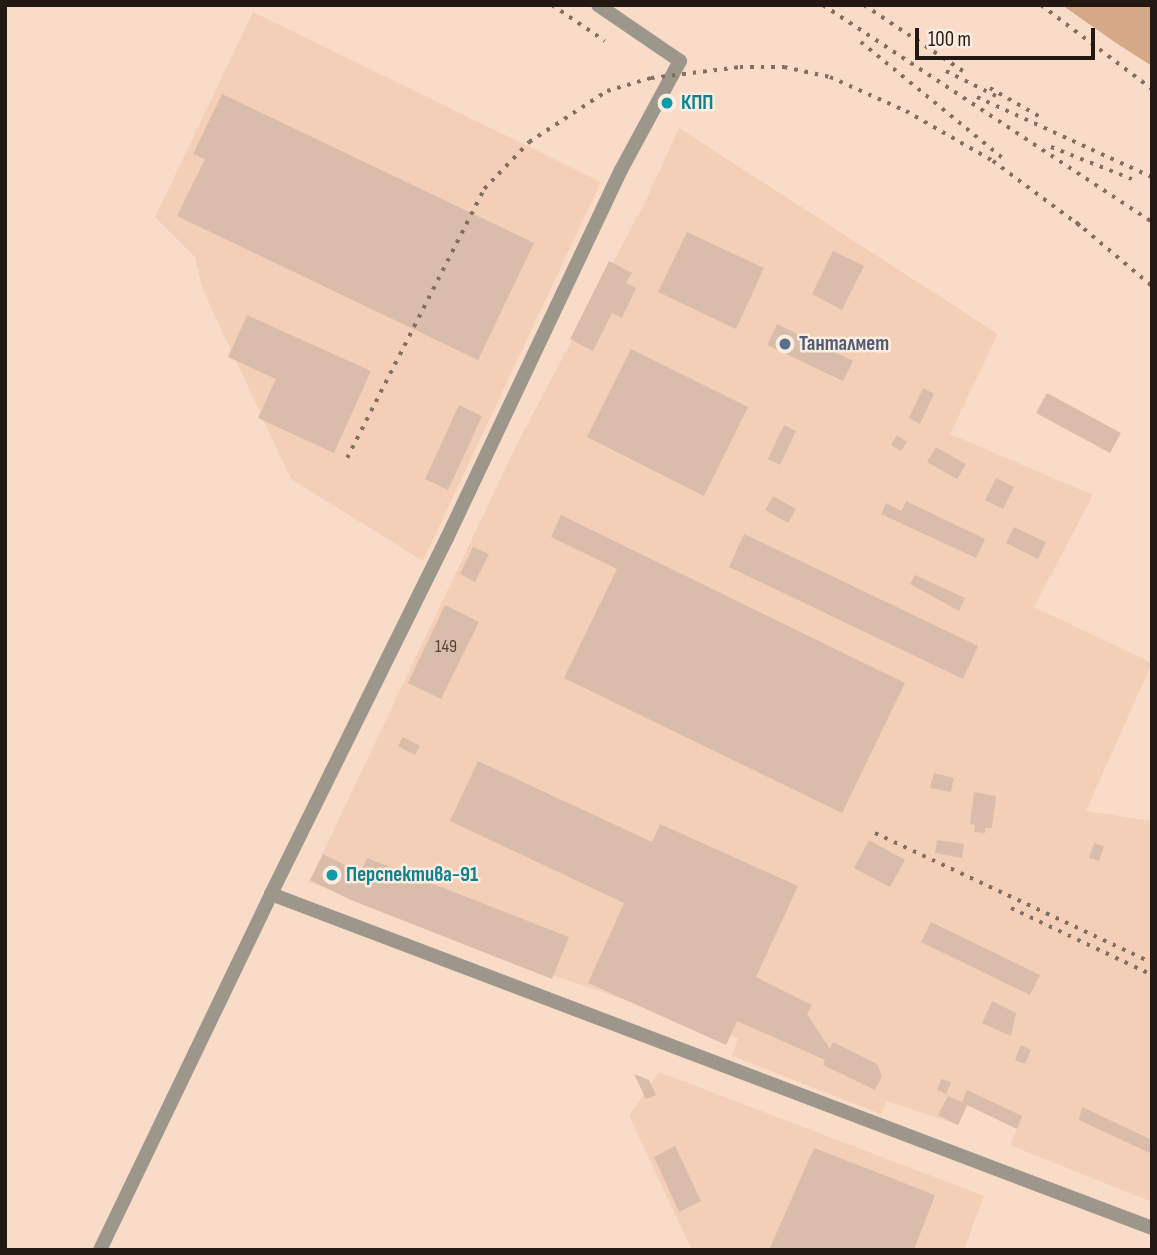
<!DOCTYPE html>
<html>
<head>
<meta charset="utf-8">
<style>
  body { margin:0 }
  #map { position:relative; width:1157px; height:1255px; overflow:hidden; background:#f9dcc8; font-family:"Sofia Sans Condensed",sans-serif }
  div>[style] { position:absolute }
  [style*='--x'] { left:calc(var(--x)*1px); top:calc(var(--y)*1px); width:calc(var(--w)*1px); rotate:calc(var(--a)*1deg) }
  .built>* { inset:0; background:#f3cfb7 }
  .green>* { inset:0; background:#d5a887 }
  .building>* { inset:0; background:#d9bdaa }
  .minor>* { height:14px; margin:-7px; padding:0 7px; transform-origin:7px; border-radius:7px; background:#9d968a }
  .rail>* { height:3.5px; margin-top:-1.75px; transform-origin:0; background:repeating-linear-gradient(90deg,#816f62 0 3.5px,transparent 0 10.5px) }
  .dots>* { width:19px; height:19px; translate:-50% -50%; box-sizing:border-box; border:4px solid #fdece0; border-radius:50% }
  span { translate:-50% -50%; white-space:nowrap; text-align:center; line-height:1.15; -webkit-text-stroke:5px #fdece0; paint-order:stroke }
  .number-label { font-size:18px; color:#504238 }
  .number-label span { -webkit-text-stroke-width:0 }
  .culture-label { font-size:21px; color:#0d838f; font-weight:700 }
  .left { translate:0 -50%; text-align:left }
  .service-label { font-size:21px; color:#4e5e75; font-weight:700 }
  .frame { position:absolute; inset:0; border:7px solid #231912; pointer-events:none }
  .scale { position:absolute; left:915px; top:28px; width:180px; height:32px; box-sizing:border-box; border:4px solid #231912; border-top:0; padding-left:9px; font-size:21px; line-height:24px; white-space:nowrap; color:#231912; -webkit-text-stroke:5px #fdece0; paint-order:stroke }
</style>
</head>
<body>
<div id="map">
  <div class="built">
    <i style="clip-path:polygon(253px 12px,601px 182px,423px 561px,291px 479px,202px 288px,195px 257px,155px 217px)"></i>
    <i style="clip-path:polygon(679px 128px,998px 334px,950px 434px,1093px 495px,1034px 607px,1152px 663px,1086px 811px,1152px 821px,1152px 1202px,1010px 1145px,1017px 1129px,968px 1105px,958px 1125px,887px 1101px,881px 1114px,732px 1056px,738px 1038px,558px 977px,309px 882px,517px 444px,647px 198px)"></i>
    <i style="clip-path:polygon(659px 1072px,984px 1196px,964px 1250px,692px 1250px,629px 1116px)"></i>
  </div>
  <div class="green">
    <i style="clip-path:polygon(1062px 5px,1152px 5px,1152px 66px,1116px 43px)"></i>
  </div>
  <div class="building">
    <i style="clip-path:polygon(222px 94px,534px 243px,478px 360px,177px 216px,205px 159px,193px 154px)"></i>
    <i style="clip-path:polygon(687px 232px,764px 268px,736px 329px,658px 292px)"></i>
    <i style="clip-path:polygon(833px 251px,864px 266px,842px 310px,812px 294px)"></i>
    <i style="clip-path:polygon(609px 261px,632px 273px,626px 283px,636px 288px,622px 318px,612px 313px,593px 351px,570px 339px)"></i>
    <i style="clip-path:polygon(247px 315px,371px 371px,334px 453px,258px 418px,276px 379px,228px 357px)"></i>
    <i style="clip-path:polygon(777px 324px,853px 361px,843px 381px,767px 345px)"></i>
    <i style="clip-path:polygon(631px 349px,748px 407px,704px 496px,587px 437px)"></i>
    <i style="clip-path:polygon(923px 388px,934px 394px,920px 424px,909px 418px)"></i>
    <i style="clip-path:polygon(1047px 393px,1121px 433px,1110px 453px,1036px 413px)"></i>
    <i style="clip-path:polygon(459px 405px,482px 416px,448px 490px,425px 479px)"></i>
    <i style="clip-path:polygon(784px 425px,796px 431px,780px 465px,768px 459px)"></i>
    <i style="clip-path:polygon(897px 435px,907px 442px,901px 451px,891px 445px)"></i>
    <i style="clip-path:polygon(936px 447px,966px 464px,957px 479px,927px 462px)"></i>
    <i style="clip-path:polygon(996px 478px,1014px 487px,1003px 509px,985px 500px)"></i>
    <i style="clip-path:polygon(773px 496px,796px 509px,788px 523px,765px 510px)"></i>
    <i style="clip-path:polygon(906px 501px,985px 539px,976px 558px,881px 514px,886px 503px,901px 511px)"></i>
    <i style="clip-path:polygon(561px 515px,905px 683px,842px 813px,564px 678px,617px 569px,551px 537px)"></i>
    <i style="clip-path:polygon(1014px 527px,1046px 542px,1038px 559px,1006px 543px)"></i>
    <i style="clip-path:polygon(744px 534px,978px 646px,963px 679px,729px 567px)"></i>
    <i style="clip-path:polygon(473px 547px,489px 554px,475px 582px,460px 574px)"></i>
    <i style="clip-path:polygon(915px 575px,965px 598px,959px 611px,910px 584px)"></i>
    <i style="clip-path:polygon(445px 605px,479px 622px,441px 699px,408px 683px)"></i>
    <i style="clip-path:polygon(403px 737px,420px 746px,415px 755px,398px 746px)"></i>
    <i style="clip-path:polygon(478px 761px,652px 842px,660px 824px,798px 886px,756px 977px,812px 1005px,807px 1014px,830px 1049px,833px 1042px,877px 1064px,882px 1076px,875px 1090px,823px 1065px,825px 1060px,737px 1021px,726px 1045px,588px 983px,624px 903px,450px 821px)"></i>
    <i style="clip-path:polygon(934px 773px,954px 778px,951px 792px,930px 788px)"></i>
    <i style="clip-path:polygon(974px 792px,996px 796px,992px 828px,985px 828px,985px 833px,974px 832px,975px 825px,970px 824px)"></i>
    <i style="clip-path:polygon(869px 840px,905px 860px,890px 887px,854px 868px)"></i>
    <i style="clip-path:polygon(937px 840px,964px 844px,962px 858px,935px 853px)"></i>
    <i style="clip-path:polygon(1094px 843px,1104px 846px,1099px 861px,1089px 858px)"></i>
    <i style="clip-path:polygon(323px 854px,361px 873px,367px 858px,569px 937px,552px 979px,351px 900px,310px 880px)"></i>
    <i style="clip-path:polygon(931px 922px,1040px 975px,1030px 995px,921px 942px)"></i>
    <i style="clip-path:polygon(992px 1001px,1016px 1013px,1011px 1036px,982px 1023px)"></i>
    <i style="clip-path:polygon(1021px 1045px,1031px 1050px,1025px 1064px,1015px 1060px)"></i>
    <i style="clip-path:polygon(634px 1074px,649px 1080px,656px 1095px,646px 1099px)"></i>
    <i style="clip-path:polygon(941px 1079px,951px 1082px,946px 1094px,937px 1090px)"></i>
    <i style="clip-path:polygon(967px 1090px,1022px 1116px,1017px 1129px,967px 1105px,958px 1125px,938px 1115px,948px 1096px,962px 1102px)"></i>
    <i style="clip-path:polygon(1082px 1107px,1152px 1140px,1152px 1154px,1079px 1120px)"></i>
    <i style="clip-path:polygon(675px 1146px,701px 1201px,679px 1212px,654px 1157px)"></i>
    <i style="clip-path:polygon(814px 1148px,935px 1195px,914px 1250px,769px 1250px)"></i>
  </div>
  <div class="minor">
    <i style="--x:271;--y:894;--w:397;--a:-63.7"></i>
    <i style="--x:447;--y:538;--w:407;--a:-64.7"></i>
    <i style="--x:621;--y:170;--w:124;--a:-61.6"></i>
    <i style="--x:680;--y:61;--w:99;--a:-145.7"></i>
    <i style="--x:100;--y:1250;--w:395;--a:-64.3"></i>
    <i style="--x:271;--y:894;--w:942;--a:20.76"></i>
  </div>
  <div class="rail">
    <i style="--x:552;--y:5;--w:64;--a:34.2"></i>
    <i style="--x:823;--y:5;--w:394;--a:33.4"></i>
    <i style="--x:864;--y:5;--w:119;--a:33.7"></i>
    <i style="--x:1041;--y:5;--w:139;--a:37.1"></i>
    <i style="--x:861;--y:42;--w:186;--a:39.3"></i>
    <i style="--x:946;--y:71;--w:56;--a:26.6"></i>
    <i style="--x:990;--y:88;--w:60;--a:30"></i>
    <i style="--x:977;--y:97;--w:192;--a:24.6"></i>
    <i style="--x:1051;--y:147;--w:87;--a:21.6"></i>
    <i style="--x:1076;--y:222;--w:99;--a:40.1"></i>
    <i style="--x:347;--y:458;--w:302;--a:-63"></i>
    <i style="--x:484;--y:189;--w:65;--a:-46.2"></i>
    <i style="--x:529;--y:142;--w:93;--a:-33.2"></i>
    <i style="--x:607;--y:91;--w:46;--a:-16.5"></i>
    <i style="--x:651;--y:78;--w:90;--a:-7"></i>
    <i style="--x:740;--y:67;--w:44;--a:0"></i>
    <i style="--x:784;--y:67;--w:47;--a:12.3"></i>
    <i style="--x:830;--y:77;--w:83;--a:24.1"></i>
    <i style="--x:906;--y:111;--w:100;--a:29.9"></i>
    <i style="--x:993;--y:161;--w:111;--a:36.6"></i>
    <i style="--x:875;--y:833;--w:306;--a:25.1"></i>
    <i style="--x:1011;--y:908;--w:156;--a:25.4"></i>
  </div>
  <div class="dots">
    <i style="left:667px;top:103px;background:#0f9aa8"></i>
    <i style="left:785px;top:344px;background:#5c6f8a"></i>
    <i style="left:332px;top:875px;background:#0f9aa8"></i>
  </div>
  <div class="number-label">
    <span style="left:446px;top:647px">149</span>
  </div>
  <div class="culture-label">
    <span class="left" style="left:681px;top:103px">КПП</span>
    <span class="left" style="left:346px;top:875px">Перспектива-91</span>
  </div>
  <div class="service-label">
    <span class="left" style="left:799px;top:344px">Танталмет</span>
  </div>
  <div class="frame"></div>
  <div class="scale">100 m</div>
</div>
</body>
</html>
